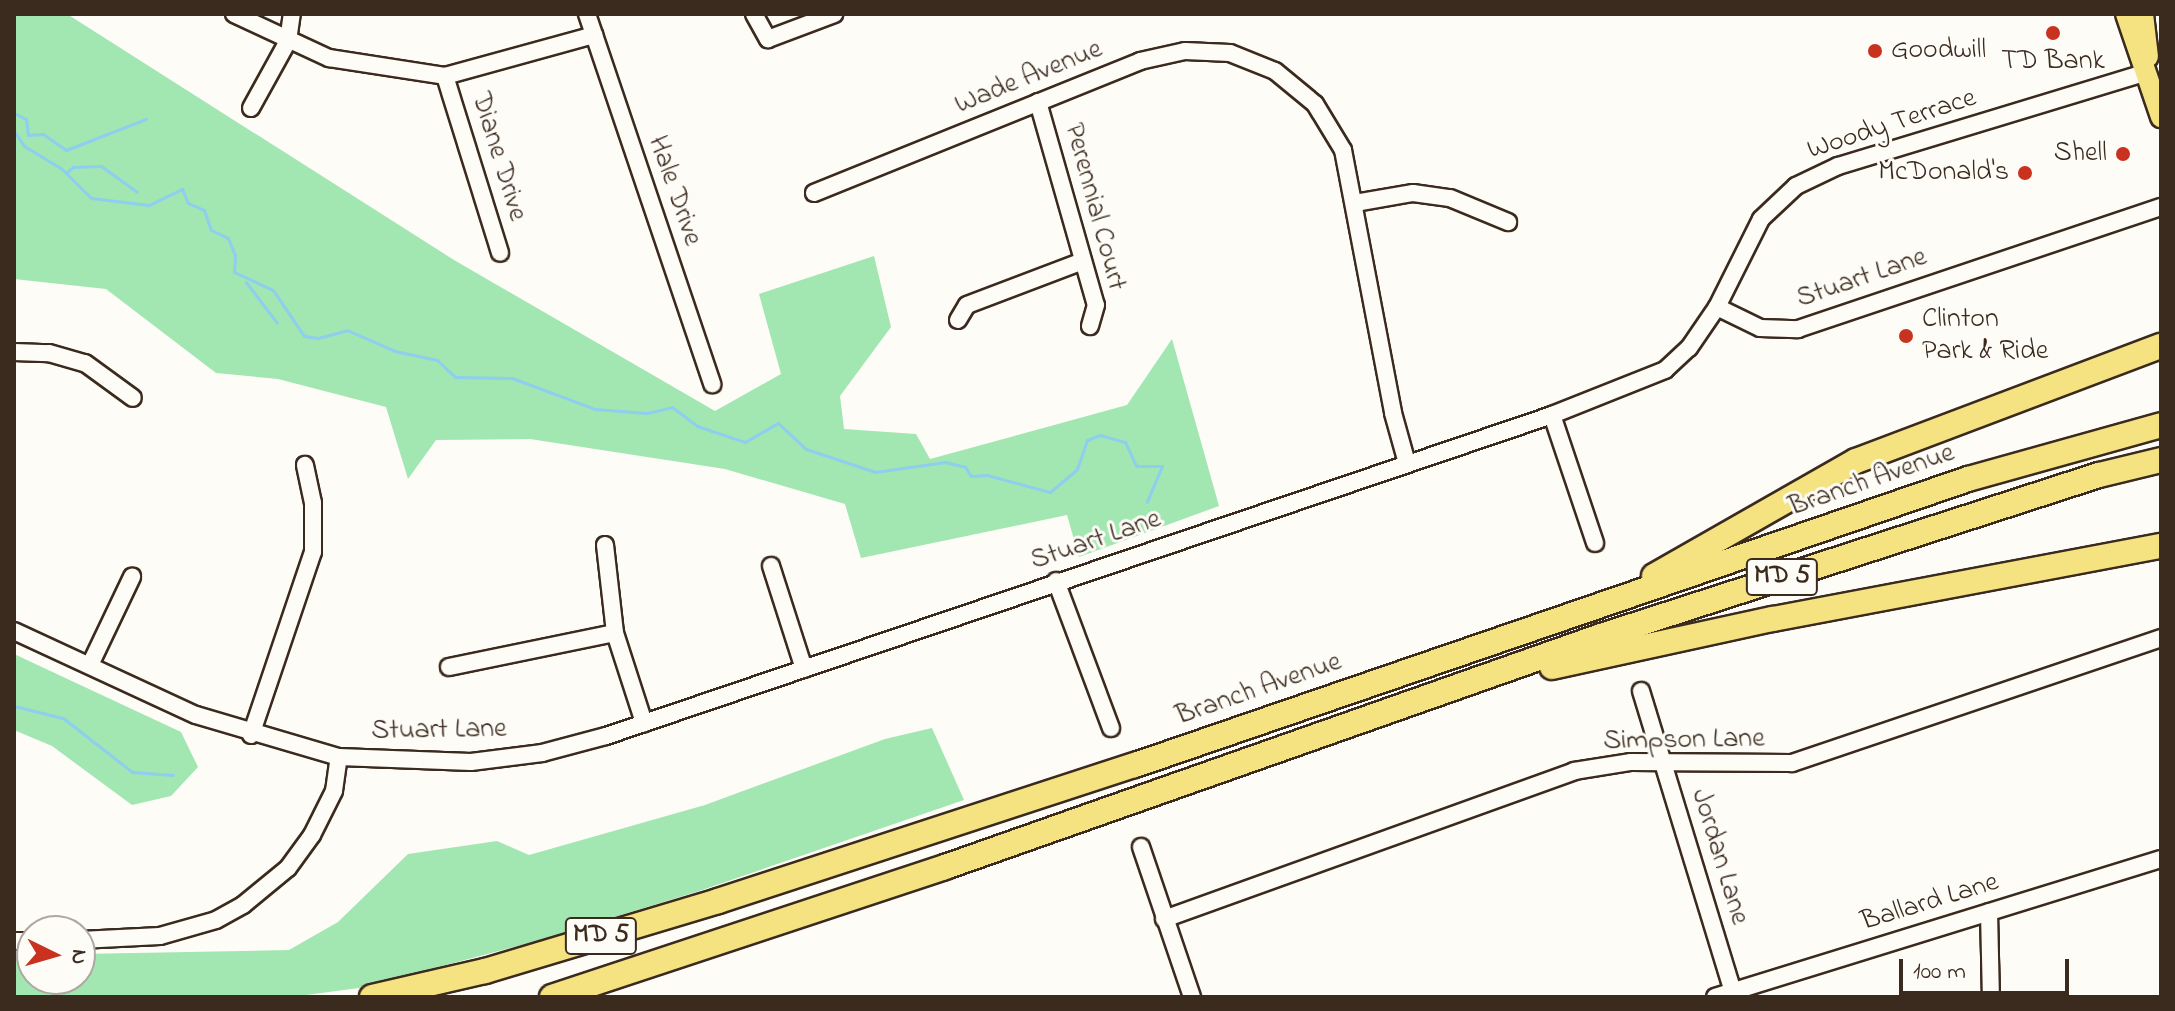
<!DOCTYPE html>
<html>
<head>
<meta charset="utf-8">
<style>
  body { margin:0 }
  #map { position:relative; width:2175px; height:1011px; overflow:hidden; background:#fdfcf7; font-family:"Indie Flower",sans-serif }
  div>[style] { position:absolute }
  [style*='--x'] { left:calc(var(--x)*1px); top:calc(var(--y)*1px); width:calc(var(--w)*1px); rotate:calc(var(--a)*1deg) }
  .green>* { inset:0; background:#a2e6b2 }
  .stream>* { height:3px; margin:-1.5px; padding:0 1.5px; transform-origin:1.5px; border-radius:1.5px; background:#8eceef }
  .roads { filter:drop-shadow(2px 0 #3b2a1e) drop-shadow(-2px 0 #3b2a1e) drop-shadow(0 2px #3b2a1e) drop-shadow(0 -2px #3b2a1e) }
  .minor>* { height:16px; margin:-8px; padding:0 8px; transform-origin:8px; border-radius:8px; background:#fdfcf7 }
  .major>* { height:20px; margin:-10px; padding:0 10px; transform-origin:10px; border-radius:10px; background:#f5e381 }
  .highway>* { height:24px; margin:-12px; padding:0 12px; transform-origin:12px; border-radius:12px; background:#f5e381 }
  .dots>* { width:22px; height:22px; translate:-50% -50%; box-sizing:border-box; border:4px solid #fdfcf7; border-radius:50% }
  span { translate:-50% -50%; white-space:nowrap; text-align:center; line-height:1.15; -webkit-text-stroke:6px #fdfcf7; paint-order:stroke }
  .shield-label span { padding:2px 6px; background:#fdfcf7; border:2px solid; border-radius:6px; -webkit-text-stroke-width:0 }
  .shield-label { font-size:26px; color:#3b2a1e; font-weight:700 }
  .poi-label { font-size:28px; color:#3b2a1e }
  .left { translate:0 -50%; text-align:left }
  .right { translate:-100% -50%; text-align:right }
  .street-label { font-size:28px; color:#3b2a1e }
  .frame { position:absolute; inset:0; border:16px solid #3b2a1e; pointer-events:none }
  .north { position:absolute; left:16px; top:915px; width:80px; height:80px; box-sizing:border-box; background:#fdfcf7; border:2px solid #afa8a0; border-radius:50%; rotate:95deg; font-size:22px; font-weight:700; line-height:32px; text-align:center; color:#3b2a1e }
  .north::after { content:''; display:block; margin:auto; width:28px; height:36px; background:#c8321e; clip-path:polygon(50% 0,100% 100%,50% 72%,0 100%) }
  .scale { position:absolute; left:1899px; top:959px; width:170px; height:36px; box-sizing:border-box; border:4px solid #3b2a1e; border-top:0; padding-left:10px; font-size:24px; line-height:28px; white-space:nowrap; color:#3b2a1e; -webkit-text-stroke:6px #fdfcf7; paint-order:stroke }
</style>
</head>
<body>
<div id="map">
  <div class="green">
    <i style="clip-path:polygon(14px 14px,67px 14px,454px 260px,715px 411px,781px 374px,759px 294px,874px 256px,891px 327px,840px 396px,844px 429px,916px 434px,930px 459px,1127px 405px,1172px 339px,1219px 506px,1079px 557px,1067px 515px,861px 558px,845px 504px,725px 469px,530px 439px,436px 440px,408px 479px,386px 407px,278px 379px,216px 373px,106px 289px,14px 279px)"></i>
    <i style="clip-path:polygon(14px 654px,181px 732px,198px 767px,171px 796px,132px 805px,52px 746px,14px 730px)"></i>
    <i style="clip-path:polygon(932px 728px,964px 800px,696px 892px,533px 942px,359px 988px,291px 997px,14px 997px,14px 954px,32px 954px,32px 979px,80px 979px,80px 954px,289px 950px,338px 922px,408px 854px,497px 841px,529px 855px,705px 805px,885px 739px)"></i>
  </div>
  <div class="stream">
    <i style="--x:14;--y:113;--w:13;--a:27"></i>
    <i style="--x:26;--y:119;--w:16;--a:83"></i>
    <i style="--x:28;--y:135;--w:15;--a:-4"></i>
    <i style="--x:43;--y:134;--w:28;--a:35"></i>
    <i style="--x:66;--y:150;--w:86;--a:-21.2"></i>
    <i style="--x:14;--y:131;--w:18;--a:56"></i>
    <i style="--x:24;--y:146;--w:44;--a:31.2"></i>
    <i style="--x:62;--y:169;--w:41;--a:45"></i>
    <i style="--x:91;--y:198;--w:58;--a:6.9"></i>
    <i style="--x:149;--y:205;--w:37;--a:-26"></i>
    <i style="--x:182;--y:189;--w:15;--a:67"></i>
    <i style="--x:188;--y:203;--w:17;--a:24"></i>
    <i style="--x:204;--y:210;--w:21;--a:71"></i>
    <i style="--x:211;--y:230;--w:19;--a:25"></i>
    <i style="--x:228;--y:238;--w:18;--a:68"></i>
    <i style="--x:235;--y:255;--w:17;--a:93"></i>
    <i style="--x:234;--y:272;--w:43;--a:24.8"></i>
    <i style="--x:273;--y:290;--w:55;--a:56"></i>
    <i style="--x:304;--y:336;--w:14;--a:8"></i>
    <i style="--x:318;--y:338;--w:30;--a:-15"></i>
    <i style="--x:347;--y:330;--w:52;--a:23.6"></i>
    <i style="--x:395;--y:351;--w:43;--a:12.1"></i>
    <i style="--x:437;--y:360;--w:25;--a:43"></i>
    <i style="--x:455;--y:377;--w:57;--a:1"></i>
    <i style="--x:512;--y:378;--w:89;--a:20.5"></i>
    <i style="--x:595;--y:409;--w:52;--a:4.4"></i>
    <i style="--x:647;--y:413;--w:26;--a:-13"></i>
    <i style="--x:672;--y:407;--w:31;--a:37"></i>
    <i style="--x:697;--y:426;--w:51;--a:18.4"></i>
    <i style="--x:745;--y:442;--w:38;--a:-30"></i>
    <i style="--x:778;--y:423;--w:38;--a:43"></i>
    <i style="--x:806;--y:449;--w:73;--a:18.4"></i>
    <i style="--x:875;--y:472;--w:71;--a:-8.1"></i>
    <i style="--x:945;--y:462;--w:21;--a:14"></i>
    <i style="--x:965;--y:467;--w:11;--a:56"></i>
    <i style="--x:971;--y:476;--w:16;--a:-4"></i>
    <i style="--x:987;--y:475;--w:65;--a:15.1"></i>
    <i style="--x:1050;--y:492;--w:35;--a:-40"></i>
    <i style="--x:1077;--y:469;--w:31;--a:-71"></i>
    <i style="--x:1087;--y:440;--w:14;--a:-21"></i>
    <i style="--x:1100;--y:435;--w:26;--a:16"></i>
    <i style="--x:1125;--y:442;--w:26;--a:65"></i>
    <i style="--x:1136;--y:466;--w:26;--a:0"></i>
    <i style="--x:1162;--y:466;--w:39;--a:113"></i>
    <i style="--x:66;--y:173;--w:9;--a:-41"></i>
    <i style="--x:73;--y:167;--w:28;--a:-2"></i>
    <i style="--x:101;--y:166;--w:44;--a:35.8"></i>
    <i style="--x:246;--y:282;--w:51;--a:52.9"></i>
    <i style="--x:14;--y:706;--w:50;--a:13.8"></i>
    <i style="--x:63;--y:718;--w:88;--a:38"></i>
    <i style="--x:132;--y:772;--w:41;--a:4.2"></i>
  </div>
  <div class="roads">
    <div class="minor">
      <i style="--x:234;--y:14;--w:105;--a:24.9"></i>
      <i style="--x:329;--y:58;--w:117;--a:8.8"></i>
      <i style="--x:445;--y:76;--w:155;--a:-15.4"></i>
      <i style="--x:587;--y:14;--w:391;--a:71.3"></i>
      <i style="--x:754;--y:14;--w:29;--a:61"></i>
      <i style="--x:768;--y:39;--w:71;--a:-20.7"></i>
      <i style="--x:445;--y:76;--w:185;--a:72.7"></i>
      <i style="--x:1038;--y:102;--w:211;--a:74.1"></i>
      <i style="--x:1096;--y:305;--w:22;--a:106"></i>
      <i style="--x:251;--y:108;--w:77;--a:-61.1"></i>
      <i style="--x:288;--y:41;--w:27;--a:-82"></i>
      <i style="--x:814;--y:193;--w:352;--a:-22"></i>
      <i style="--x:1140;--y:61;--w:46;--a:-12.5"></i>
      <i style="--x:1185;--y:51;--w:45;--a:2.5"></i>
      <i style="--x:1230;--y:53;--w:48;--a:21.8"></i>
      <i style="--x:1275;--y:71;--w:52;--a:39.5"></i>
      <i style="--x:1315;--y:104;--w:54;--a:58.7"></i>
      <i style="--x:1343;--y:150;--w:268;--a:79.2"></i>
      <i style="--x:1393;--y:413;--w:52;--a:74.4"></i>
      <i style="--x:1355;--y:203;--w:59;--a:-9.8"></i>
      <i style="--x:1413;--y:193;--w:37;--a:8"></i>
      <i style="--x:1450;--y:198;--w:63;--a:22.5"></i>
      <i style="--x:1717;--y:307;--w:48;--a:26"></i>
      <i style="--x:1760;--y:328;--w:38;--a:2"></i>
      <i style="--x:1798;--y:329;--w:383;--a:-18.6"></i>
      <i style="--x:958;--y:320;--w:17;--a:-59"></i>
      <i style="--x:967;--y:305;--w:124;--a:-20.8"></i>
      <i style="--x:14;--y:352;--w:35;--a:2"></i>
      <i style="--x:49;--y:353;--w:37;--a:16"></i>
      <i style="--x:85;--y:363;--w:59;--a:36.1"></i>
      <i style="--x:1552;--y:415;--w:135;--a:71.4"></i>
      <i style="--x:605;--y:545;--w:89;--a:83.5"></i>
      <i style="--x:615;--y:633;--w:95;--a:72.1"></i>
      <i style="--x:771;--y:566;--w:108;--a:72.2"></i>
      <i style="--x:1056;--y:581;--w:157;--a:69.5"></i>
      <i style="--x:14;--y:631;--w:200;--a:24.8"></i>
      <i style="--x:196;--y:715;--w:149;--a:16.4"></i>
      <i style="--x:339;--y:757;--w:132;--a:2.2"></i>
      <i style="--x:471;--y:762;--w:72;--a:-7.2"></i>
      <i style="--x:542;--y:753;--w:66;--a:-14.9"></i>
      <i style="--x:606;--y:736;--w:999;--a:-18.74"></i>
      <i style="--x:1552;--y:415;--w:122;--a:-21.7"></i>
      <i style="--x:1665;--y:370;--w:33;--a:-43"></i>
      <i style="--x:1689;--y:348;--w:50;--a:-55.7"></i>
      <i style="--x:1717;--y:307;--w:98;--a:-63.4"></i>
      <i style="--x:1761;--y:219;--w:48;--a:-43.3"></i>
      <i style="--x:1796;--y:186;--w:47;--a:-25.5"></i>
      <i style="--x:1838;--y:166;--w:321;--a:-16.9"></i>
      <i style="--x:90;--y:665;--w:98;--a:-64.5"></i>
      <i style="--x:449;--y:667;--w:169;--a:-11.6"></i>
      <i style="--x:1641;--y:691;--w:315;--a:73"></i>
      <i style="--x:251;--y:735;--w:193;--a:-71.3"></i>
      <i style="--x:313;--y:552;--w:49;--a:-90"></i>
      <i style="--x:313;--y:503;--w:39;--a:-102"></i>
      <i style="--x:1141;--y:847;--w:158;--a:71.2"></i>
      <i style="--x:1989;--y:912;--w:85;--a:88.7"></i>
      <i style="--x:1164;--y:919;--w:436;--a:-19.8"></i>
      <i style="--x:1574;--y:771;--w:58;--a:-9"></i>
      <i style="--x:1631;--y:762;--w:161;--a:0.4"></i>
      <i style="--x:1792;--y:763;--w:390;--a:-18.7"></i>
      <i style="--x:80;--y:940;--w:80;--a:-2.9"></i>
      <i style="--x:160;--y:936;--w:58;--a:-15.9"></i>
      <i style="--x:216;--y:920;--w:31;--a:-29"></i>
      <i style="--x:243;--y:905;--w:58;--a:-39.4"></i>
      <i style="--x:288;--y:868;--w:41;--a:-54"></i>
      <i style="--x:312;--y:835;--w:49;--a:-63.4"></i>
      <i style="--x:334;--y:791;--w:34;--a:-82"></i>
      <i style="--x:14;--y:941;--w:18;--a:0"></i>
      <i style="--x:1715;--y:997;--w:467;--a:-17.2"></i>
    </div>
    <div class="major">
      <i style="--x:2126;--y:14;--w:109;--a:71.2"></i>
      <i style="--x:2143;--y:14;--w:43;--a:83.4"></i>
    </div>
    <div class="highway">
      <i style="--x:1654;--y:576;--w:232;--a:-29.7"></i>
      <i style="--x:1856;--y:461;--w:326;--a:-20.7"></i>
      <i style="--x:1552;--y:667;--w:226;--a:-12.3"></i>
      <i style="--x:1773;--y:619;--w:395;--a:-10.7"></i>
      <i style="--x:372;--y:997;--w:116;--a:-13"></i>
      <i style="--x:485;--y:971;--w:243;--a:-16.7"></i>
      <i style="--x:718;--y:901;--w:439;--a:-18.1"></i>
      <i style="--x:1135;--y:765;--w:881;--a:-18.95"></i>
      <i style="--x:1968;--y:479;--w:200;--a:-15.6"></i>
      <i style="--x:552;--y:997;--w:414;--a:-18.3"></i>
      <i style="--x:945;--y:867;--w:695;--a:-19.4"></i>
      <i style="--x:1601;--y:636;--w:523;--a:-17.92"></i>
      <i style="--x:2099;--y:475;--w:64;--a:-13.6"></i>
    </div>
  </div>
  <div class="dots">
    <i style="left:2053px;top:33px;background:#c8321e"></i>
    <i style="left:1875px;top:51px;background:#c8321e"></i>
    <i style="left:2123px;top:154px;background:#c8321e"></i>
    <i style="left:2025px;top:173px;background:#c8321e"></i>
    <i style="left:1906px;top:336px;background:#c8321e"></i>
  </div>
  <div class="shield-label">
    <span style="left:1782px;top:577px">MD 5</span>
    <span style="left:601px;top:936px">MD 5</span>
  </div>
  <div class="poi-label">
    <span class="left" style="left:1891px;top:51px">Goodwill</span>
    <span style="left:2053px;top:62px">TD Bank</span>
    <span class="right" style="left:2107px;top:154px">Shell</span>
    <span class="right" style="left:2009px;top:173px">McDonald's</span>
    <span class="left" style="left:1922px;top:336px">Clinton<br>Park &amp; Ride</span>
  </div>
  <div class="street-label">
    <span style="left:1029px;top:78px;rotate:-22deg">Wade Avenue</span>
    <span style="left:1892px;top:125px;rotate:-18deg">Woody Terrace</span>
    <span style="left:498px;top:157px;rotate:73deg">Diane Drive</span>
    <span style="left:674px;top:191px;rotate:71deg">Hale Drive</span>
    <span style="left:1094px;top:207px;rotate:75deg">Perennial Court</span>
    <span style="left:1862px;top:279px;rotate:-19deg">Stuart Lane</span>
    <span style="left:1872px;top:481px;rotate:-19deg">Branch Avenue</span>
    <span style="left:1096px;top:541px;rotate:-19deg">Stuart Lane</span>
    <span style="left:1259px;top:690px;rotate:-19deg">Branch Avenue</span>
    <span style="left:439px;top:731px;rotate:-1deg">Stuart Lane</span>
    <span style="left:1684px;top:741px;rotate:-1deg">Simpson Lane</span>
    <span style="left:1719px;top:857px;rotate:73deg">Jordan Lane</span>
    <span style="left:1930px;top:903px;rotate:-17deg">Ballard Lane</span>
  </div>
  <div class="frame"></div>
  <div class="north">N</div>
  <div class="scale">100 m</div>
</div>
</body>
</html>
